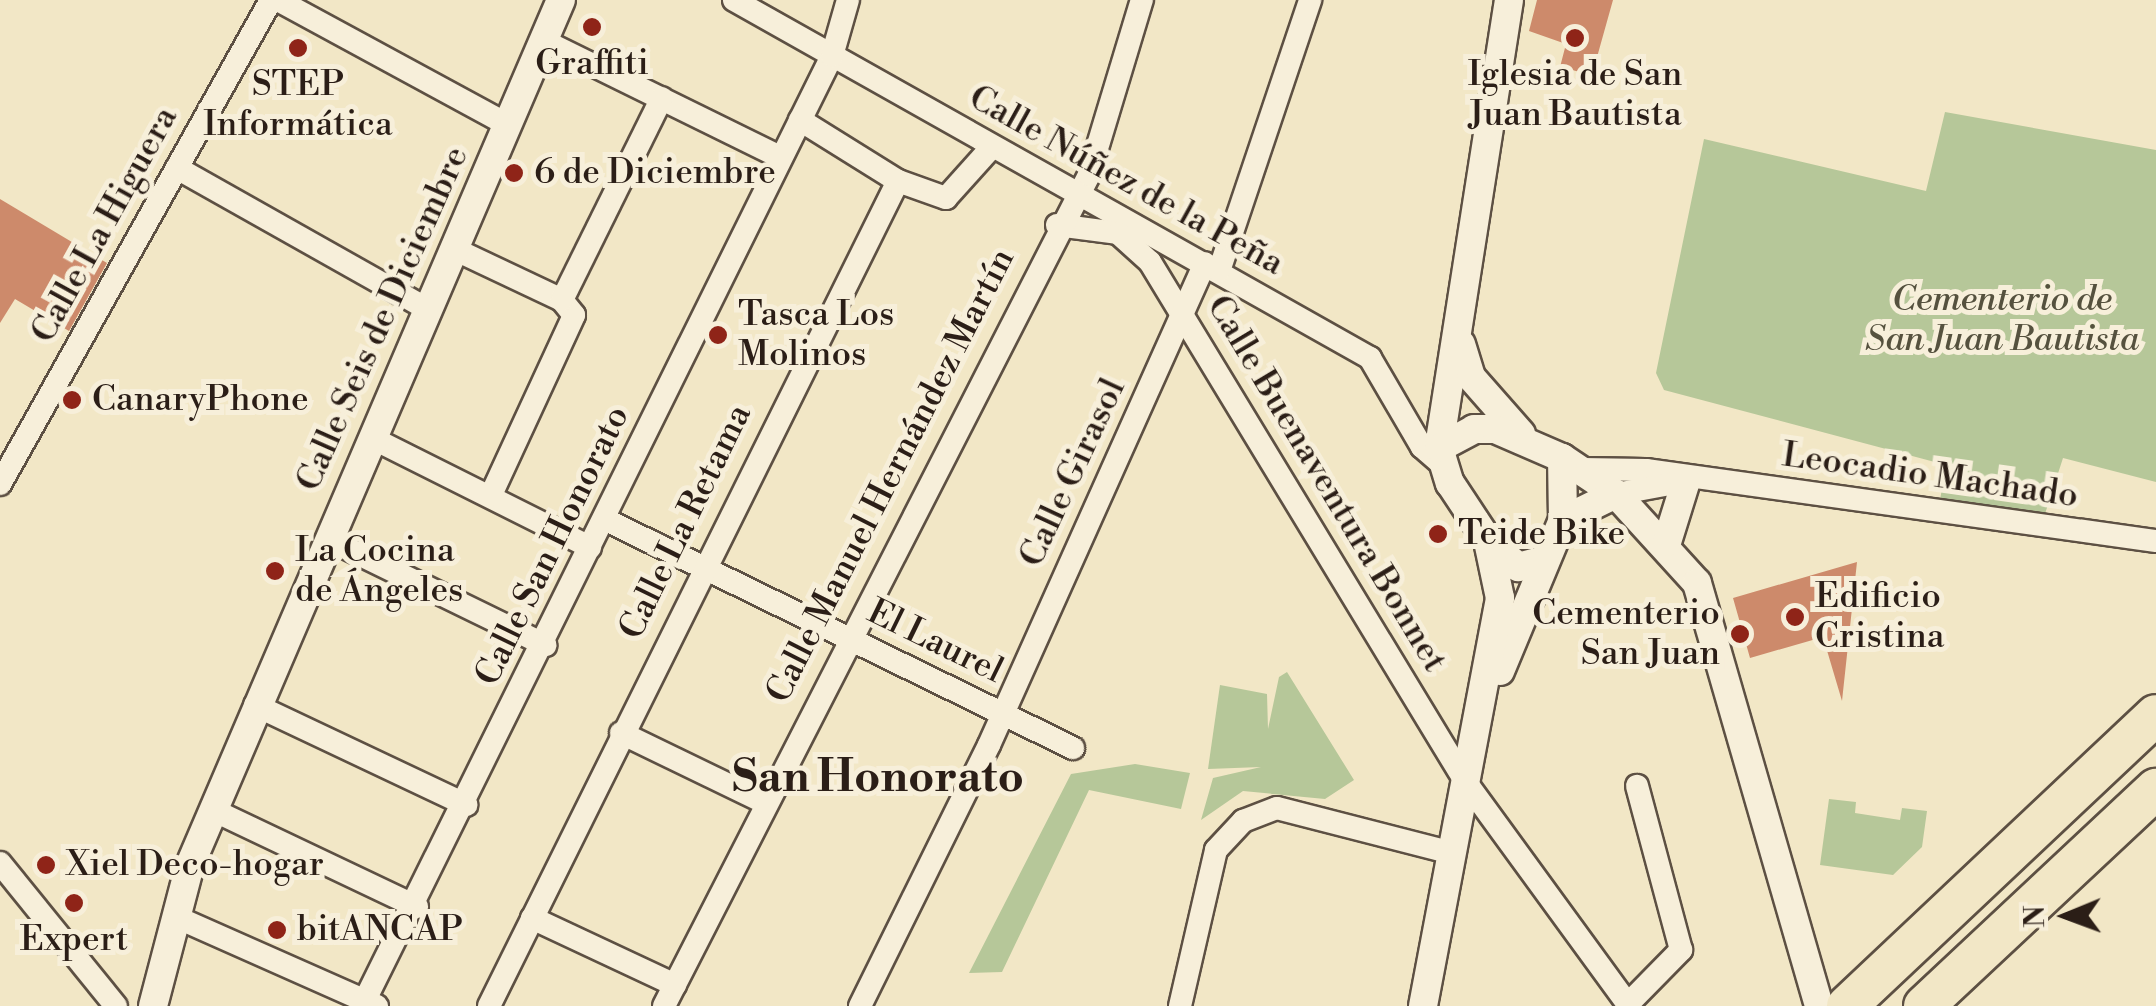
<!DOCTYPE html>
<html>
<head>
<meta charset="utf-8">
<style>
  body { margin:0 }
  #map { position:relative; width:2156px; height:1006px; overflow:hidden; background:#f2e7c6; font-family:"Libre Bodoni",serif }
  div>[style] { position:absolute }
  [style*='--x'] { left:calc(var(--x)*1px); top:calc(var(--y)*1px); width:calc(var(--w)*1px); rotate:calc(var(--a)*1deg) }
  .green>* { inset:0; background:#b6c799 }
  .building>* { inset:0; background:#cd8a6b }
  .roads { filter:drop-shadow(2px 0 #5d5043) drop-shadow(-2px 0 #5d5043) drop-shadow(0 2px #5d5043) drop-shadow(0 -2px #5d5043) }
  .minor>* { height:22px; margin:-11px; padding:0 11px; transform-origin:11px; border-radius:11px; background:#f7efda }
  .tertiary>* { height:28px; margin:-14px; padding:0 14px; transform-origin:14px; border-radius:14px; background:#f7efda }
  .motorway>* { height:40px; margin:-20px; padding:0 20px; transform-origin:20px; border-radius:20px; background:#f2e7c6 }
  .dots>* { width:28px; height:28px; translate:-50% -50%; box-sizing:border-box; border:5px solid #f7efda; border-radius:50% }
  span { translate:-50% -50%; white-space:nowrap; text-align:center; line-height:1.15; -webkit-text-stroke:10px #f7efda; paint-order:stroke }
  .poi-label { font-size:35px; color:#2b1e17 }
  .left { translate:0 -50%; text-align:left }
  .right { translate:-100% -50%; text-align:right }
  .street-label { font-size:35px; color:#2b1e17 }
  .park-label { font-size:35px; color:#55513e; font-style:italic }
  .district-label { font-size:45px; color:#2b1e17; font-weight:700 }
  .north { position:absolute; left:2016px; top:866px; width:100px; height:100px; -webkit-text-stroke:8px #f7efda; paint-order:stroke; rotate:269deg; font-size:28px; font-weight:700; line-height:40px; text-align:center; color:#2b1e17 }
  .north::after { content:''; display:block; margin:auto; width:35px; height:45px; background:#2b1e17; clip-path:polygon(50% 0,100% 100%,50% 72%,0 100%) }
</style>
</head>
<body>
<div id="map">
  <div class="green">
    <i style="clip-path:polygon(1945px 112px,2156px 150px,2156px 482px,2063px 458px,2044px 517px,1940px 500px,1946px 465px,1664px 390px,1656px 373px,1704px 139px,1926px 191px)"></i>
    <i style="clip-path:polygon(1287px 672px,1354px 780px,1325px 799px,1243px 791px,1201px 820px,1213px 778px,1261px 767px,1208px 769px,1220px 685px,1267px 694px,1268px 729px,1279px 677px)"></i>
    <i style="clip-path:polygon(1135px 764px,1190px 773px,1181px 809px,1089px 790px,1002px 972px,969px 973px,1071px 774px)"></i>
    <i style="clip-path:polygon(1829px 799px,1856px 802px,1855px 813px,1900px 820px,1902px 808px,1927px 811px,1922px 847px,1893px 875px,1820px 865px)"></i>
  </div>
  <div class="building">
    <i style="clip-path:polygon(1537px 0,1613px 0,1592px 75px,1560px 67px,1566px 44px,1529px 31px)"></i>
    <i style="clip-path:polygon(0 199px,107px 263px,69px 331px,15px 299px,0 323px)"></i>
    <i style="clip-path:polygon(1857px 562px,1842px 701px,1823px 637px,1750px 658px,1733px 598px)"></i>
  </div>
  <div class="roads">
    <div class="minor">
      <i style="--x:278;--y:0;--w:262;--a:28.5"></i>
      <i style="--x:734;--y:0;--w:730;--a:29.37"></i>
      <i style="--x:1370;--y:358;--w:103;--a:59.7"></i>
      <i style="--x:1422;--y:447;--w:29;--a:41"></i>
      <i style="--x:544;--y:41;--w:263;--a:26.2"></i>
      <i style="--x:800;--y:120;--w:115;--a:31.9"></i>
      <i style="--x:177;--y:168;--w:289;--a:29.4"></i>
      <i style="--x:1057;--y:225;--w:62;--a:7.5"></i>
      <i style="--x:1118;--y:233;--w:43;--a:42.2"></i>
      <i style="--x:1150;--y:262;--w:607;--a:58.74"></i>
      <i style="--x:1465;--y:781;--w:278;--a:53.9"></i>
      <i style="--x:454;--y:249;--w:119;--a:25.3"></i>
      <i style="--x:1219;--y:271;--w:286;--a:-71.4"></i>
      <i style="--x:372;--y:438;--w:244;--a:26.6"></i>
      <i style="--x:1582;--y:469;--w:64;--a:0.9"></i>
      <i style="--x:1646;--y:470;--w:515;--a:7.93"></i>
      <i style="--x:0;--y:484;--w:555;--a:-60.75"></i>
      <i style="--x:1616;--y:494;--w:66;--a:-10.5"></i>
      <i style="--x:491;--y:495;--w:198;--a:-65.2"></i>
      <i style="--x:574;--y:315;--w:19;--a:-129"></i>
      <i style="--x:562;--y:300;--w:225;--a:-63.7"></i>
      <i style="--x:604;--y:519;--w:522;--a:26.03"></i>
      <i style="--x:328;--y:539;--w:242;--a:26"></i>
      <i style="--x:255;--y:705;--w:234;--a:25.3"></i>
      <i style="--x:621;--y:733;--w:161;--a:25.8"></i>
      <i style="--x:213;--y:810;--w:226;--a:25.4"></i>
      <i style="--x:0;--y:863;--w:184;--a:51"></i>
      <i style="--x:176;--y:917;--w:220;--a:23.9"></i>
      <i style="--x:532;--y:918;--w:158;--a:25.1"></i>
      <i style="--x:365;--y:1000;--w:1053;--a:-63.68"></i>
      <i style="--x:832;--y:56;--w:58;--a:-74.1"></i>
      <i style="--x:1628;--y:1004;--w:76;--a:-45.5"></i>
      <i style="--x:1681;--y:950;--w:170;--a:-105"></i>
      <i style="--x:489;--y:1006;--w:921;--a:-63.63"></i>
      <i style="--x:898;--y:181;--w:51;--a:19.5"></i>
      <i style="--x:946;--y:198;--w:69;--a:-48"></i>
      <i style="--x:664;--y:1006;--w:933;--a:-62.91"></i>
      <i style="--x:1089;--y:175;--w:183;--a:-73.2"></i>
      <i style="--x:860;--y:1006;--w:291;--a:-63.7"></i>
      <i style="--x:989;--y:745;--w:528;--a:-65.86"></i>
      <i style="--x:1180;--y:1006;--w:160;--a:-77"></i>
      <i style="--x:1216;--y:850;--w:40;--a:-47"></i>
      <i style="--x:1243;--y:821;--w:36;--a:-21"></i>
      <i style="--x:1277;--y:808;--w:181;--a:14.4"></i>
    </div>
    <div class="tertiary">
      <i style="--x:1509;--y:0;--w:453;--a:98.9"></i>
      <i style="--x:1439;--y:448;--w:37;--a:73"></i>
      <i style="--x:1450;--y:483;--w:67;--a:56.5"></i>
      <i style="--x:1487;--y:539;--w:42;--a:42.1"></i>
      <i style="--x:1518;--y:567;--w:28;--a:-15"></i>
      <i style="--x:1461;--y:344;--w:34;--a:73"></i>
      <i style="--x:1471;--y:377;--w:76;--a:48.7"></i>
      <i style="--x:1439;--y:448;--w:40;--a:-28"></i>
      <i style="--x:1474;--y:429;--w:21;--a:0"></i>
      <i style="--x:1495;--y:429;--w:73;--a:23.4"></i>
      <i style="--x:1562;--y:458;--w:65;--a:33.7"></i>
      <i style="--x:1616;--y:494;--w:120;--a:47.7"></i>
      <i style="--x:1697;--y:583;--w:440;--a:73.9"></i>
      <i style="--x:1563;--y:520;--w:59;--a:-26.1"></i>
      <i style="--x:1667;--y:542;--w:64;--a:-72.7"></i>
      <i style="--x:1500;--y:671;--w:164;--a:-67.4"></i>
      <i style="--x:1563;--y:520;--w:62;--a:-90.9"></i>
      <i style="--x:153;--y:1006;--w:146;--a:-75.3"></i>
      <i style="--x:190;--y:865;--w:941;--a:-66.79"></i>
      <i style="--x:1423;--y:1006;--w:415;--a:-79.3"></i>
      <i style="--x:1500;--y:598;--w:58;--a:-101.9"></i>
    </div>
    <div class="motorway">
      <i style="--x:1847;--y:1006;--w:424;--a:-43.3"></i>
      <i style="--x:1924;--y:1006;--w:318;--a:-43.1"></i>
    </div>
  </div>
  <div class="dots">
    <i style="left:592px;top:27px;background:#8f2418"></i>
    <i style="left:1575px;top:38px;background:#8f2418"></i>
    <i style="left:298px;top:48px;background:#8f2418"></i>
    <i style="left:514px;top:173px;background:#8f2418"></i>
    <i style="left:718px;top:335px;background:#8f2418"></i>
    <i style="left:72px;top:400px;background:#8f2418"></i>
    <i style="left:1438px;top:534px;background:#8f2418"></i>
    <i style="left:275px;top:571px;background:#8f2418"></i>
    <i style="left:1795px;top:617px;background:#8f2418"></i>
    <i style="left:1740px;top:634px;background:#8f2418"></i>
    <i style="left:46px;top:865px;background:#8f2418"></i>
    <i style="left:74px;top:903px;background:#8f2418"></i>
    <i style="left:277px;top:930px;background:#8f2418"></i>
  </div>
  <div class="poi-label">
    <span style="left:592px;top:64px">Graffiti</span>
    <span style="left:1575px;top:95px">Iglesia de San<br>Juan Bautista</span>
    <span style="left:298px;top:105px">STEP<br>Informática</span>
    <span class="left" style="left:534px;top:173px">6 de Diciembre</span>
    <span class="left" style="left:738px;top:335px">Tasca Los<br>Molinos</span>
    <span class="left" style="left:92px;top:400px">CanaryPhone</span>
    <span class="left" style="left:1458px;top:534px">Teide Bike</span>
    <span class="left" style="left:295px;top:571px">La Cocina<br>de Ángeles</span>
    <span class="left" style="left:1815px;top:617px">Edificio<br>Cristina</span>
    <span class="right" style="left:1720px;top:634px">Cementerio<br>San Juan</span>
    <span class="left" style="left:66px;top:865px">Xiel Deco-hogar</span>
    <span class="left" style="left:297px;top:930px">bitANCAP</span>
    <span style="left:74px;top:940px">Expert</span>
  </div>
  <div class="street-label">
    <span style="left:1126px;top:181px;rotate:29deg">Calle Núñez de la Peña</span>
    <span style="left:105px;top:225px;rotate:-61deg">Calle La Higuera</span>
    <span style="left:383px;top:319px;rotate:-66deg">Calle Seis de Diciembre</span>
    <span style="left:1073px;top:473px;rotate:-65deg">Calle Girasol</span>
    <span style="left:891px;top:476px;rotate:-63deg">Calle Manuel Hernández Martín</span>
    <span style="left:1930px;top:476px;rotate:8deg">Leocadio Machado</span>
    <span style="left:1326px;top:484px;rotate:59deg">Calle Buenaventura Bonnet</span>
    <span style="left:686px;top:522px;rotate:-64deg">Calle La Retama</span>
    <span style="left:553px;top:546px;rotate:-64deg">Calle San Honorato</span>
    <span style="left:935px;top:642px;rotate:26deg">El Laurel</span>
  </div>
  <div class="park-label">
    <span style="left:2002px;top:320px">Cementerio de<br>San Juan Bautista</span>
  </div>
  <div class="district-label">
    <span style="left:878px;top:778px">San Honorato</span>
  </div>
  <div class="north">N</div>
</div>
</body>
</html>
